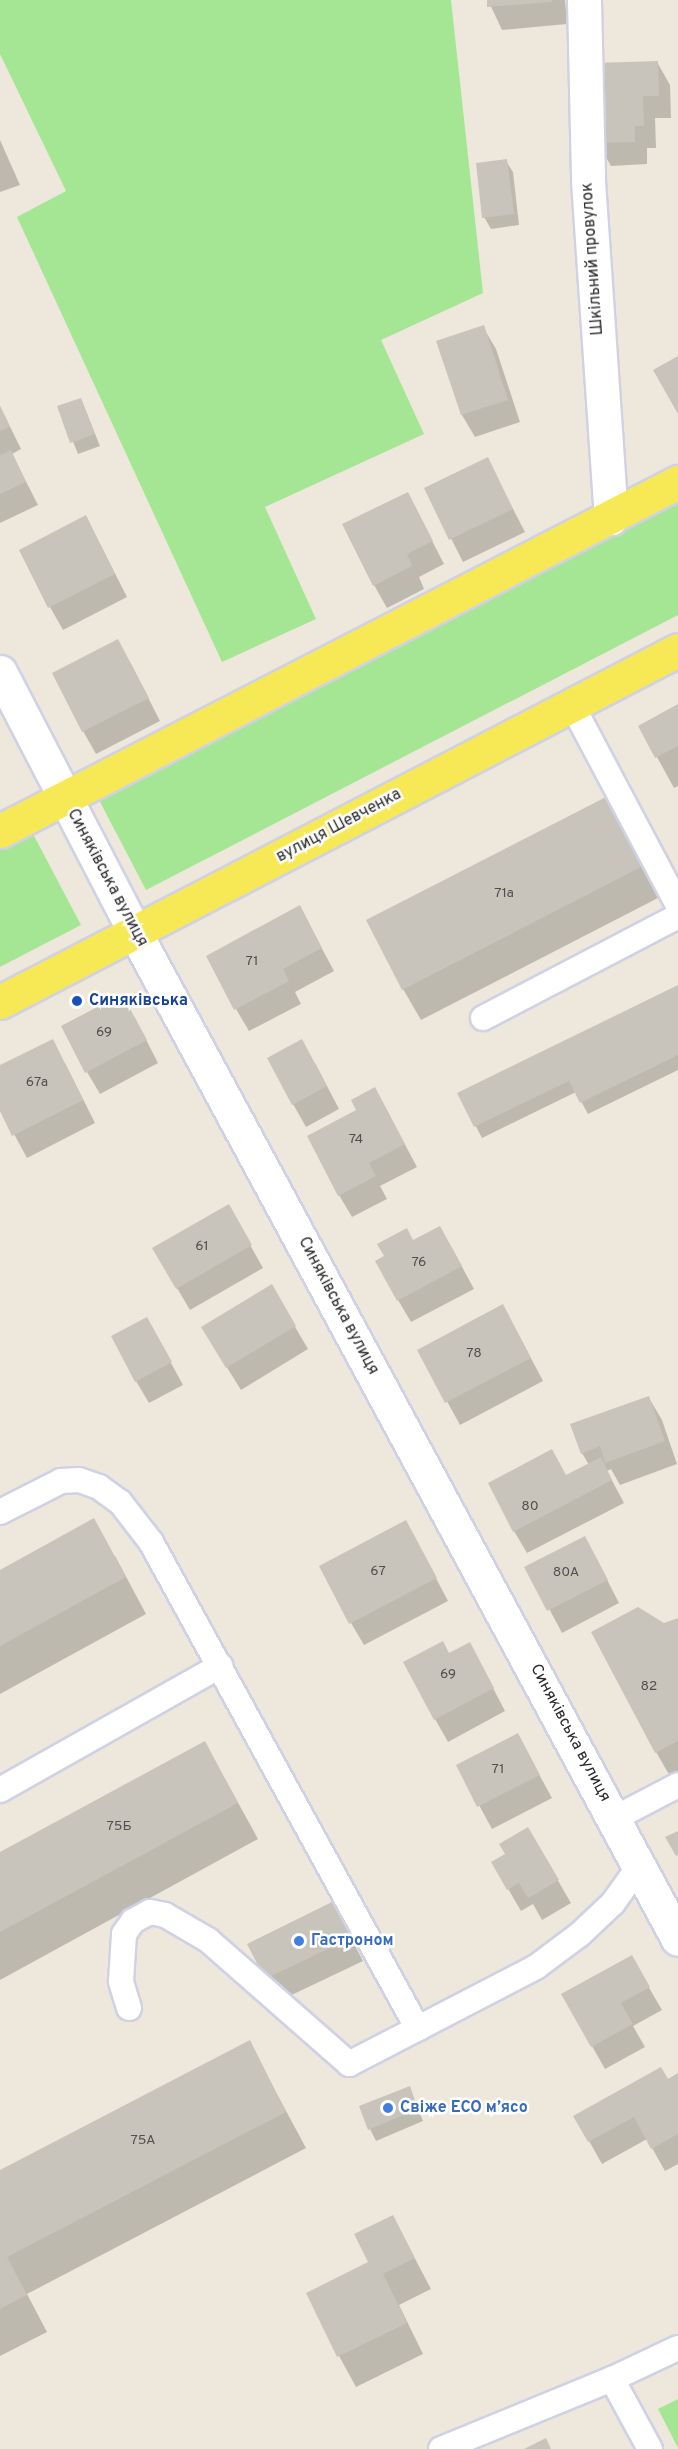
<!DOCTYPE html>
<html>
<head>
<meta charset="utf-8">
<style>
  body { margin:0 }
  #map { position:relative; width:678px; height:2449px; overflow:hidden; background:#ede8db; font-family:Overpass,sans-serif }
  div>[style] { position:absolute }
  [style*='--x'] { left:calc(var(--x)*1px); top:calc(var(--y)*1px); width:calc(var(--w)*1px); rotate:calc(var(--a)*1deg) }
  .green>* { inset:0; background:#a5e695 }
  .shadow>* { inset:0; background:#0003 }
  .building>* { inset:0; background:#c8c4bb }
  .roads { filter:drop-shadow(2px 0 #d0d1e4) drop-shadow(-2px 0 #d0d1e4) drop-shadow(0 2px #d0d1e4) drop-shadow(0 -2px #d0d1e4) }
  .lane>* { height:24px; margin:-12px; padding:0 12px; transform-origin:12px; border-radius:12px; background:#fff }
  .street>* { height:33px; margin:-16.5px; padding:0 16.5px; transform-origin:16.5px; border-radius:16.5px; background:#fff }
  .secondary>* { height:33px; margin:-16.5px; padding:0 16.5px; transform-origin:16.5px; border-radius:16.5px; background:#fff }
  .primary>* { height:33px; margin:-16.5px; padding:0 16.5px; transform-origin:16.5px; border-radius:16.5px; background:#f7e856 }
  .dots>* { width:16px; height:16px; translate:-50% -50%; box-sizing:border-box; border:3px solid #fff; border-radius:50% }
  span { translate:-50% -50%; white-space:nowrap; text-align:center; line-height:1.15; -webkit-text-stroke:5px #fff; paint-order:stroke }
  .number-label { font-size:14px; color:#52504e }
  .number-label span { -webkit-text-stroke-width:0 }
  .street-label { font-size:16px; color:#2a2a2a }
  .transit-label { font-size:16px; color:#164399; font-weight:700 }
  .left { translate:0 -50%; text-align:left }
  .shop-label { font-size:16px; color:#366cbe; font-weight:700 }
</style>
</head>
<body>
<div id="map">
  <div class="green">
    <i style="clip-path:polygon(0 0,451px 0,483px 293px,381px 340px,424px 434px,265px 507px,316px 619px,222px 662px,17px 217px,66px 191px,0 54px)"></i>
    <i style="clip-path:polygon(678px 500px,678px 615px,146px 890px,98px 798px)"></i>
    <i style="clip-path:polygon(32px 832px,81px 925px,0 967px,0 849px)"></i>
    <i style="clip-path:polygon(678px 2399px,678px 2448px,658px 2409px)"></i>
  </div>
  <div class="shadow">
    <i style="clip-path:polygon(488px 0,565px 0,567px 24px,502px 30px)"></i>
    <i style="clip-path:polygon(657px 62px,670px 85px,671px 118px,655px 118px,656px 148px,647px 148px,647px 164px,611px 166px,598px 143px)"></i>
    <i style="clip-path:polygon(0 140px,20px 185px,0 192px)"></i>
    <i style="clip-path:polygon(506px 161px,513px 172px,519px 225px,491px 229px,484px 217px)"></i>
    <i style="clip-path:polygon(483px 327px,496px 349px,520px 422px,475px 437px,462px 415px,438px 342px)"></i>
    <i style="clip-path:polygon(81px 399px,100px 446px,78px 454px,59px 407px)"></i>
    <i style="clip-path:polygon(0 406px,21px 449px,12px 454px,38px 505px,0 523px)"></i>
    <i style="clip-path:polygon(487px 459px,525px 532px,463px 562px,426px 489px)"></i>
    <i style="clip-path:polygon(408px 494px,444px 564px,419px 577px,424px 589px,387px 608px,374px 585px)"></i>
    <i style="clip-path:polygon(98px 540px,127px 597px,63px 630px,50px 607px)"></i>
    <i style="clip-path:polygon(131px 664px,160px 721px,96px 754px,83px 731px)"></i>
    <i style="clip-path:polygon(678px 706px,678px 786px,674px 788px,640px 726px)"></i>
    <i style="clip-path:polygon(605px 799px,658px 898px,421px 1020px,403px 989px)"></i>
    <i style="clip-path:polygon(312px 930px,334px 971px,295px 992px,301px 1004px,249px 1031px,236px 1009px)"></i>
    <i style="clip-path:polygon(678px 987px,678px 1070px,588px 1114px,576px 1092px,482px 1138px,459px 1094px)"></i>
    <i style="clip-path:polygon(135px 1018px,158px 1063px,100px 1094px,87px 1072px)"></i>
    <i style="clip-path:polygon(65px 1063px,95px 1123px,27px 1158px,0 1108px,0 1067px)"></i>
    <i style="clip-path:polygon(315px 1063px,339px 1109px,306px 1127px,293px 1104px)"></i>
    <i style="clip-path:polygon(358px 1110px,387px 1111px,417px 1167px,380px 1186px,387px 1199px,352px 1217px,339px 1195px)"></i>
    <i style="clip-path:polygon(228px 1206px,263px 1268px,190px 1310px,154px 1249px)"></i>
    <i style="clip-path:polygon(413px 1242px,453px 1250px,474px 1289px,411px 1322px,398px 1300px)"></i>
    <i style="clip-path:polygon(271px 1286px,308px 1349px,241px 1390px,216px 1350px)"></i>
    <i style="clip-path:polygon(515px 1328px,543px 1381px,460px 1425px,419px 1350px)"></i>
    <i style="clip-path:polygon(159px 1341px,183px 1385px,149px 1403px,136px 1381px)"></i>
    <i style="clip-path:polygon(649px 1398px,662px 1420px,677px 1464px,620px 1485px,611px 1469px,607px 1471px,624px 1503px,527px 1553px,514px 1531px,566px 1476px,589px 1465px,582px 1453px)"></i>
    <i style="clip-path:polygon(418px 1544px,448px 1601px,364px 1645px,351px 1623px)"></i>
    <i style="clip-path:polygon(115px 1556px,146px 1614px,0 1694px,0 1571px)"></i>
    <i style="clip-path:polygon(597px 1560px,619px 1603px,562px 1633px,527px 1567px)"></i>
    <i style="clip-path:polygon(678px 1621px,678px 1780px,674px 1783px,656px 1752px,664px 1625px)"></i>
    <i style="clip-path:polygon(449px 1654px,482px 1667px,505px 1711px,448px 1742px,435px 1719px)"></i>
    <i style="clip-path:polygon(530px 1758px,552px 1798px,492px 1829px,458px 1766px)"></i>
    <i style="clip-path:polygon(225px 1779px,258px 1839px,0 1980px,0 1853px)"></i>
    <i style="clip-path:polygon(528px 1829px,571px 1903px,542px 1920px,533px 1904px,521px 1911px,493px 1863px,507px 1855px)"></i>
    <i style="clip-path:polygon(345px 1927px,363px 1961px,279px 2001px,266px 1979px)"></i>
    <i style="clip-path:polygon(631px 1957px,662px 2010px,633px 2026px,645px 2047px,605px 2069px,563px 1995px)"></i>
    <i style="clip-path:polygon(249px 2042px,306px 2148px,27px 2294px,47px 2332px,0 2356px,0 2171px)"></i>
    <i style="clip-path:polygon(678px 2075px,678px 2164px,665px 2171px,647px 2139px,602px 2164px,575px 2116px)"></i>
    <i style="clip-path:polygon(409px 2088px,423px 2121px,376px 2141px,370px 2129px)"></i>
    <i style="clip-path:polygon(393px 2217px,431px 2289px,399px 2305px,423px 2354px,356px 2387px,339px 2356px,370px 2263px)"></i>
  </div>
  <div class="building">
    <i style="clip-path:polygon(487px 0,552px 0,552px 2px,487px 7px)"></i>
    <i style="clip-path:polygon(658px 61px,659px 96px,643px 96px,644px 126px,635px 126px,635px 142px,597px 143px,595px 63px)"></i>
    <i style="clip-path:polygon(507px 159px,514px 214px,482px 218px,476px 163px)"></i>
    <i style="clip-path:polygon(484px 325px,508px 400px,461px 415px,436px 341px)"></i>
    <i style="clip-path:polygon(678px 356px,678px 414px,653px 370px)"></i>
    <i style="clip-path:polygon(81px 398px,95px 434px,70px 443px,57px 406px)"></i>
    <i style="clip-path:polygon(0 406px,10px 427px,0 431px)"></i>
    <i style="clip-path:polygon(11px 450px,26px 482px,0 494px,0 455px)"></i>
    <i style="clip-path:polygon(488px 457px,513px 509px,449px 540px,424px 488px)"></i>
    <i style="clip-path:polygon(408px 492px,433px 541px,407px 554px,412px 566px,373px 586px,342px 524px)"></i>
    <i style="clip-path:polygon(86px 515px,115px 574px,48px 608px,19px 550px)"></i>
    <i style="clip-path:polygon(118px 639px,149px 698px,82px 732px,52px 673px)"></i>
    <i style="clip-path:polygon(678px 704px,678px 746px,655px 758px,638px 726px)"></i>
    <i style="clip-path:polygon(606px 797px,641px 867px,402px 990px,366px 920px)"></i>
    <i style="clip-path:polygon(300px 905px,322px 948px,283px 969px,289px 981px,234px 1010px,206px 956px)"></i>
    <i style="clip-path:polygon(678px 985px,678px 1055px,580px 1103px,569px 1081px,474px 1127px,457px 1093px)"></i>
    <i style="clip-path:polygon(122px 994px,147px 1040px,85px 1073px,61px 1026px)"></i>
    <i style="clip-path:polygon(53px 1039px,83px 1100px,12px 1136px,0 1111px,0 1065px)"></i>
    <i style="clip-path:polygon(302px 1039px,327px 1086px,292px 1105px,267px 1058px)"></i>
    <i style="clip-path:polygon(375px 1087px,405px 1144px,369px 1163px,376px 1176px,338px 1196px,307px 1136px,356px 1110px,351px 1100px)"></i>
    <i style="clip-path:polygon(229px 1204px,252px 1245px,176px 1289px,152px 1248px)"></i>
    <i style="clip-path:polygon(440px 1226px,462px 1266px,397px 1301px,375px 1261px,384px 1256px,377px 1244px,407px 1228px,413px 1240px)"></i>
    <i style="clip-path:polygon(272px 1284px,296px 1326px,226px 1368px,201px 1327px)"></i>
    <i style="clip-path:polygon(503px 1304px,531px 1358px,445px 1403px,417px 1350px)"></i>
    <i style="clip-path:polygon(147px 1317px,172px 1362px,135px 1382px,111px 1336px)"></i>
    <i style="clip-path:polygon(649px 1396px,665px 1441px,605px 1463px,600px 1446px,581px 1454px,570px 1424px)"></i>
    <i style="clip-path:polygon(552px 1449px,566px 1475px,601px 1457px,612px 1480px,513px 1532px,488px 1483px)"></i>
    <i style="clip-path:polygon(94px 1518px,126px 1577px,0 1646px,0 1570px)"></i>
    <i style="clip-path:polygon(406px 1520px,437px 1578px,349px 1624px,319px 1566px)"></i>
    <i style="clip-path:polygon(585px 1536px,608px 1580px,547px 1611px,524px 1567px)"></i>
    <i style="clip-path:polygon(638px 1607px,664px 1623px,678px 1618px,678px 1741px,655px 1753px,591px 1632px)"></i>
    <i style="clip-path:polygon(443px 1641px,449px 1653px,470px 1642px,494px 1688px,434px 1720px,403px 1662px)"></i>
    <i style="clip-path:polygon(518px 1733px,540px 1775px,477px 1807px,456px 1765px)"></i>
    <i style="clip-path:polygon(205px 1741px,238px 1803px,0 1932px,0 1852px)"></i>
    <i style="clip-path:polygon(528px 1827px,559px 1880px,528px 1898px,519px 1883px,507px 1890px,491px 1862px,505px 1854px,499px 1844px)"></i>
    <i style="clip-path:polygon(678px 1831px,678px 1855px,676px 1856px,665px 1837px)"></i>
    <i style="clip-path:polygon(332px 1902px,351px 1938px,265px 1979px,247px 1944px)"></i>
    <i style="clip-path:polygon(632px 1955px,650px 1987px,621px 2003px,633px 2024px,591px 2047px,561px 1994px)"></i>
    <i style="clip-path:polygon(250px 2040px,286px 2112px,7px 2257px,27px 2295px,0 2309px,0 2170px)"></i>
    <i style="clip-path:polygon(661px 2067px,668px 2079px,678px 2073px,678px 2134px,651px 2149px,634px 2117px,588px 2142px,573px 2116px)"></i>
    <i style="clip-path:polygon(410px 2086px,418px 2109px,368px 2130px,359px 2106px)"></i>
    <i style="clip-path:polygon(393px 2215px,415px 2258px,383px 2274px,407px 2323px,337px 2357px,306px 2293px,368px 2262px,354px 2234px)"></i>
    <i style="clip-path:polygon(546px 2438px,551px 2449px,524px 2449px)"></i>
  </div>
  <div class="roads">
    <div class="lane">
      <i style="--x:572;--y:705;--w:226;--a:62.1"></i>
      <i style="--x:483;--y:1018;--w:220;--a:-27.6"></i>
      <i style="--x:0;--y:1512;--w:68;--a:-26.9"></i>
      <i style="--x:61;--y:1481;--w:18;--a:-3"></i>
      <i style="--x:79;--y:1480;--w:21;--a:19"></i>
      <i style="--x:99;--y:1487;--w:26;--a:36"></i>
      <i style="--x:120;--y:1502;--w:51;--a:52.2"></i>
      <i style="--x:151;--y:1542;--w:555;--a:61.27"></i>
      <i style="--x:0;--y:1790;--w:253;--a:-29.4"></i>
      <i style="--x:615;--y:1818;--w:71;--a:-27.6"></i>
      <i style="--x:129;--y:2008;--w:28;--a:-107"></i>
      <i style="--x:121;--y:1981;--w:47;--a:-86.3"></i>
      <i style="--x:124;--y:1934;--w:16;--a:-55"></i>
      <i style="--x:133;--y:1921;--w:19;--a:-28"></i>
      <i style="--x:150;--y:1912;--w:15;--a:11"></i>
      <i style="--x:165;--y:1915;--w:50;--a:30.2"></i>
      <i style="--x:208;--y:1940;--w:188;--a:41.3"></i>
      <i style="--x:349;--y:2064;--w:211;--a:-27.4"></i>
      <i style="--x:536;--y:1967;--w:54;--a:-36.7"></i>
      <i style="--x:579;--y:1935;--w:47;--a:-43.3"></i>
      <i style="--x:613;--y:1903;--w:47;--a:-54.6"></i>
      <i style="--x:441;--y:2449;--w:185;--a:-22.3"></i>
      <i style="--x:650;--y:2449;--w:80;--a:-118.5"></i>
      <i style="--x:612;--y:2379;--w:73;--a:-25.2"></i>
    </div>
    <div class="street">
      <i style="--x:584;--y:0;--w:181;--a:88.7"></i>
      <i style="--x:588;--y:181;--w:338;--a:86.1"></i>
    </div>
    <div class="secondary">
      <i style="--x:0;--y:672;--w:292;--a:62.6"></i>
      <i style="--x:134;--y:931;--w:1145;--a:61.65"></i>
    </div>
    <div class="primary">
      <i style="--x:0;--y:831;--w:763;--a:-27.24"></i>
      <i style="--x:0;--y:1002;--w:764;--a:-27.44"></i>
    </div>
  </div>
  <div class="dots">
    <i style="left:77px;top:1001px;background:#1a4fb4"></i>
    <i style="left:299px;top:1941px;background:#3f7fe0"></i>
    <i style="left:388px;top:2108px;background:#3f7fe0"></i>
  </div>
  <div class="number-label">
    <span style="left:504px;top:894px">71а</span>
    <span style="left:252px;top:962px">71</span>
    <span style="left:104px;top:1033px">69</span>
    <span style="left:37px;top:1083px">67а</span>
    <span style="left:356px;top:1140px">74</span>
    <span style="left:202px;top:1247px">61</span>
    <span style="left:419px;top:1263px">76</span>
    <span style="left:474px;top:1354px">78</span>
    <span style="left:530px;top:1507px">80</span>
    <span style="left:378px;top:1572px">67</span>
    <span style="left:566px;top:1573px">80А</span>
    <span style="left:448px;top:1675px">69</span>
    <span style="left:649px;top:1687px">82</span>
    <span style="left:498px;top:1770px">71</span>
    <span style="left:119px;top:1827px">75Б</span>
    <span style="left:143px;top:2141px">75А</span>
  </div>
  <div class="street-label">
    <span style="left:593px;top:259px;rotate:-94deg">Шкільний провулок</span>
    <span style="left:339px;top:826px;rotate:-28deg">вулиця Шевченка</span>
    <span style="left:107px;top:878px;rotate:62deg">Синяківська вулиця</span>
    <span style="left:338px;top:1306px;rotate:62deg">Синяківська вулиця</span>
    <span style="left:570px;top:1733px;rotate:62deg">Синяківська вулиця</span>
  </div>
  <div class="transit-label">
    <span class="left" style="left:89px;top:1001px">Синяківська</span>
  </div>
  <div class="shop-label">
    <span class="left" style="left:311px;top:1941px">Гастроном</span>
    <span class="left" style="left:400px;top:2108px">Свіже ECO м’ясо</span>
  </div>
</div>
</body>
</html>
